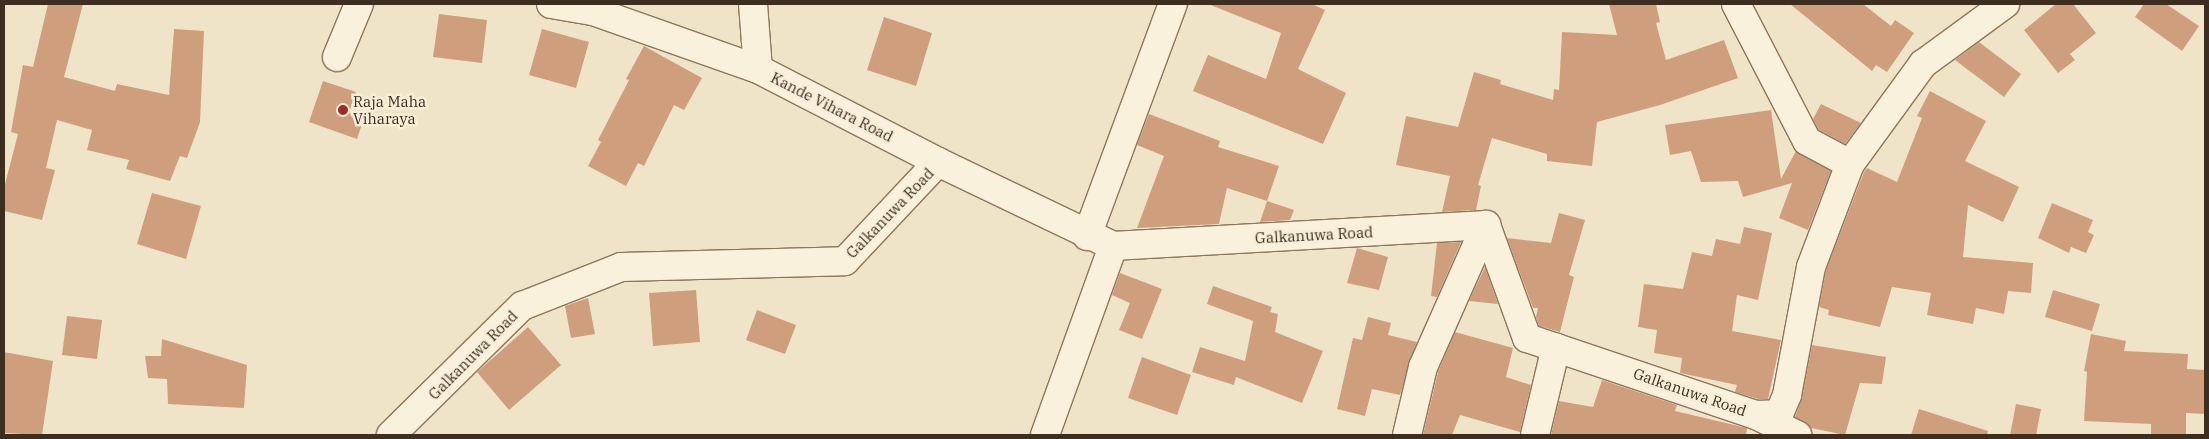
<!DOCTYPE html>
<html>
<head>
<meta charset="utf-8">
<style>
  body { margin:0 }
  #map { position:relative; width:2209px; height:439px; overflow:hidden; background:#f0e4c8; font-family:"IBM Plex Serif",serif }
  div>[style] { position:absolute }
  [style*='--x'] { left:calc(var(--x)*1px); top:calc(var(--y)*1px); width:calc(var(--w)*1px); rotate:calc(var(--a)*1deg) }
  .building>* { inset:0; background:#cf9f7d }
  .roads { filter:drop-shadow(1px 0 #8d765c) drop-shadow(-1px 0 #8d765c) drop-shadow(0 1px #8d765c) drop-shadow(0 -1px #8d765c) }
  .minor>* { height:28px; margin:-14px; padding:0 14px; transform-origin:14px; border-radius:14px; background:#faf1dc }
  .dots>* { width:14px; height:14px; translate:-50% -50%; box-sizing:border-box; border:2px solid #f7eed8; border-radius:50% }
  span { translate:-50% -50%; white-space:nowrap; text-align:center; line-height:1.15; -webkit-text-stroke:5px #f7eed8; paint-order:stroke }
  .poi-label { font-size:15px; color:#3d2e20 }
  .left { translate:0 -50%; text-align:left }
  .street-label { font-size:15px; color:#3d2e20 }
  .frame { position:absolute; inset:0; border:5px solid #3d2e20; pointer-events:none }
</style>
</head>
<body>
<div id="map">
  <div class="building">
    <i style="clip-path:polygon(48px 4px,83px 4px,64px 77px,115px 91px,117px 84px,169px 95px,174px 29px,204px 31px,200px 122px,187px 158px,180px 156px,170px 181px,126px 169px,129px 160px,87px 150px,92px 130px,57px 120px,46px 168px,55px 170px,42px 220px,4px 211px,4px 188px,18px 134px,11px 132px,23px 65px,33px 67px)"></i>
    <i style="clip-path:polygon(1208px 4px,1312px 4px,1325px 10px,1298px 69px,1346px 93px,1323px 144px,1193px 91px,1208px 55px,1266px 79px,1281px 33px)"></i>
    <i style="clip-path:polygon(1609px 4px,1656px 4px,1660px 22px,1656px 23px,1666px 60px,1724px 40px,1738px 78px,1660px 105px,1597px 122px,1592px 166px,1547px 161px,1547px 154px,1492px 138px,1478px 185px,1481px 186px,1476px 210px,1442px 212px,1450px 176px,1396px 165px,1406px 116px,1458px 127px,1474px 72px,1501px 80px,1500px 84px,1553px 100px,1554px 89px,1559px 90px,1562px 32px,1617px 35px)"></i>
    <i style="clip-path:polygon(1790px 4px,1863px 4px,1891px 26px,1895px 20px,1914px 33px,1887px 72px,1876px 65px,1872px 71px)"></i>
    <i style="clip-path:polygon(2056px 4px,2073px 4px,2096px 33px,2070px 54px,2075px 60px,2058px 73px,2024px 30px)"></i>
    <i style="clip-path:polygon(2144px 4px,2166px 4px,2199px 26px,2182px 51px,2135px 17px)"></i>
    <i style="clip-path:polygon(439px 14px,487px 20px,482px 63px,433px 57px)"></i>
    <i style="clip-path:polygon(884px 17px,932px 33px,916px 86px,867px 70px)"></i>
    <i style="clip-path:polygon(542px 29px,589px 42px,576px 88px,529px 75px)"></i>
    <i style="clip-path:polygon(1979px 42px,2021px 74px,2004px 97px,1955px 60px)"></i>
    <i style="clip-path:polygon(644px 46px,702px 78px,684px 110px,674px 105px,644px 166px,638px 163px,626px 186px,588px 166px,601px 142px,598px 140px,629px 80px,626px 79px)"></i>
    <i style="clip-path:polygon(323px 81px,356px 92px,349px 113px,364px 118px,357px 139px,309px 122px)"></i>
    <i style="clip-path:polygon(1930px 91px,1986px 121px,1965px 161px,2019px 187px,2003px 222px,1968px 205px,1963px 257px,2033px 263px,2031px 293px,2008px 291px,2004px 314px,1976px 308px,1973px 324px,1927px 315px,1931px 293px,1892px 287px,1880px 327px,1828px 315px,1829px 310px,1819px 307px,1826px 270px,1864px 172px,1867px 168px,1897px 182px,1922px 118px,1917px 116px)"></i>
    <i style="clip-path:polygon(1821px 104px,1861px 123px,1845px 144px,1819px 130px,1813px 119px)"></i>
    <i style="clip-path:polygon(1771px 110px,1781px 179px,1796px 151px,1831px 171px,1808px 230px,1779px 218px,1792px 183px,1743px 197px,1738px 181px,1701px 182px,1691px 151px,1670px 155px,1665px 125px)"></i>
    <i style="clip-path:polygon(1149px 114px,1220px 141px,1218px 147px,1279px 166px,1267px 201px,1227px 188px,1219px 224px,1137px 228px,1164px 156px,1137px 145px)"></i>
    <i style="clip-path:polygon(152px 193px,201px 206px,186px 259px,137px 244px)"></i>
    <i style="clip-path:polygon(1267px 201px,1294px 210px,1290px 220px,1260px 222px)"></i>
    <i style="clip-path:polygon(2052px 203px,2093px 220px,2088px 232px,2094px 235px,2086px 253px,2071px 247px,2069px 253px,2038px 238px)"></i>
    <i style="clip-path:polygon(1559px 213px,1585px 220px,1569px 275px,1574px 277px,1560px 332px,1539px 326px,1536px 317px,1538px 308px,1533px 308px,1507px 238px,1551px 243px)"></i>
    <i style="clip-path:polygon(1744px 227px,1772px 233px,1758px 300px,1737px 295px,1732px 331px,1781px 340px,1768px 399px,1758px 399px,1735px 392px,1737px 385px,1680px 373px,1682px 358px,1654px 353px,1657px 330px,1638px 327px,1644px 284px,1683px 289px,1692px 252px,1712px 256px,1716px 239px,1740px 244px)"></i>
    <i style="clip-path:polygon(1461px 242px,1437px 297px,1431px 296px,1437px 243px)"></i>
    <i style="clip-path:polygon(1357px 248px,1388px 257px,1379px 290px,1347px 283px)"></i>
    <i style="clip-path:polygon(1485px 267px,1498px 304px,1469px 301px)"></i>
    <i style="clip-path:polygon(1120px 273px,1162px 289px,1142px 339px,1119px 330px,1130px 303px,1112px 295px)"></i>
    <i style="clip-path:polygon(1213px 286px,1272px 307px,1270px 312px,1278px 314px,1275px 332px,1323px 351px,1302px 403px,1236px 377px,1234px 385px,1192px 372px,1200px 347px,1245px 361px,1253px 321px,1207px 304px)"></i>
    <i style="clip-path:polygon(696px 290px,700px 342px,653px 346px,649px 293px)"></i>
    <i style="clip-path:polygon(2053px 290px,2100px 304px,2092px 331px,2045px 317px)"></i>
    <i style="clip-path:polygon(588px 298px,595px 334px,571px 338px,565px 306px)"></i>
    <i style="clip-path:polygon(757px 310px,796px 325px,785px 354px,746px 340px)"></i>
    <i style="clip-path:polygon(67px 316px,102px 320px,97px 359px,62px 355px)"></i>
    <i style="clip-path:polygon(1368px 317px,1391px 323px,1388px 335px,1417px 342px,1400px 395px,1372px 389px,1365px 416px,1337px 409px,1353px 338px,1362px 340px)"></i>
    <i style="clip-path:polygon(528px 327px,561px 365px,509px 410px,477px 372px)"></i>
    <i style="clip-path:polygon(1455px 332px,1513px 348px,1506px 377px,1531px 385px,1520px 432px,1460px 415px,1452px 435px,1423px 435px,1438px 372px)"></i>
    <i style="clip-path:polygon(2091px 334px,2126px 341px,2124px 351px,2188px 354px,2187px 369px,2205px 370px,2205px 414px,2186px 413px,2186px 435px,2151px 435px,2151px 424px,2084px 421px,2087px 372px,2084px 371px)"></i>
    <i style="clip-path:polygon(162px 339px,247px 365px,244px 408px,168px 404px,167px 379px,148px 378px,145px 356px,161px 356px)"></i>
    <i style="clip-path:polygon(1812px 345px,1886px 357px,1882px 384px,1860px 383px,1845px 435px,1811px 428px,1795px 417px,1802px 398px)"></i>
    <i style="clip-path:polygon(4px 352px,53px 361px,42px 435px,4px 433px)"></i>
    <i style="clip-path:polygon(1142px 357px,1191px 375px,1177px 415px,1128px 398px)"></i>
    <i style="clip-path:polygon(1602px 380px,1677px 405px,1675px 411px,1747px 428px,1746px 435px,1551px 435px,1559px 401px,1593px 407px)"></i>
    <i style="clip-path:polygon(2016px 404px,2041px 409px,2036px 435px,2010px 435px)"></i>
    <i style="clip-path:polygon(1919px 409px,1988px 431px,1987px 435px,1911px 435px)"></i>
  </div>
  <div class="roads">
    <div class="minor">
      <i style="--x:551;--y:4;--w:43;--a:9.5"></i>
      <i style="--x:593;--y:11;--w:175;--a:19.4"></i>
      <i style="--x:753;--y:4;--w:65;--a:85.6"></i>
      <i style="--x:758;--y:69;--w:203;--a:27.3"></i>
      <i style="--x:1736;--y:4;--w:154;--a:62.6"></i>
      <i style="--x:1807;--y:141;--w:49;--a:28.1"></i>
      <i style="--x:337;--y:57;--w:57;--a:-67.5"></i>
      <i style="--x:1087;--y:236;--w:247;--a:-69.7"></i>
      <i style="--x:1756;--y:415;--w:46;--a:26"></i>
      <i style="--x:391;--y:435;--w:184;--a:-44.6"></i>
      <i style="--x:522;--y:306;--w:106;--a:-21.5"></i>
      <i style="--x:621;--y:267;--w:224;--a:-1.5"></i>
      <i style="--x:845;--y:261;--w:136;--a:-46.8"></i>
      <i style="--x:938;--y:162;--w:194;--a:25.6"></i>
      <i style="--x:1113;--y:246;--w:374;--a:-3.2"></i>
      <i style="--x:1486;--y:225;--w:120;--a:70.1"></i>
      <i style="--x:1527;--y:338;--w:242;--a:18.6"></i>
      <i style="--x:1756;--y:415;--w:23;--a:-2"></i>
      <i style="--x:1779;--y:414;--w:21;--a:-67"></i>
      <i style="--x:1787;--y:395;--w:130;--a:-79.4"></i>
      <i style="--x:1811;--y:267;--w:110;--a:-69.3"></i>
      <i style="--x:1850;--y:164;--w:124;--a:-53.9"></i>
      <i style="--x:1923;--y:64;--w:102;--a:-36.2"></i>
      <i style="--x:1045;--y:435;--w:201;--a:-70.2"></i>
      <i style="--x:1407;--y:435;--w:70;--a:-76.8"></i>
      <i style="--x:1423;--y:367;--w:155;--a:-66.1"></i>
      <i style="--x:1535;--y:435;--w:90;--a:-76.6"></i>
    </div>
  </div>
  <div class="dots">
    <i style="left:343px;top:110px;background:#9e2a2b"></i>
  </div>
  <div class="poi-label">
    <span class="left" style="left:353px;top:110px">Raja Maha<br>Viharaya</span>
  </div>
  <div class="street-label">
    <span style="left:832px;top:107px;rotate:27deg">Kande Vihara Road</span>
    <span style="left:890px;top:213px;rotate:-46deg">Galkanuwa Road</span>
    <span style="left:1314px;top:235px;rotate:-3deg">Galkanuwa Road</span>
    <span style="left:473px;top:355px;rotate:-45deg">Galkanuwa Road</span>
    <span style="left:1690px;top:392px;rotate:19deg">Galkanuwa Road</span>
  </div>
  <div class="frame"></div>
</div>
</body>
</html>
